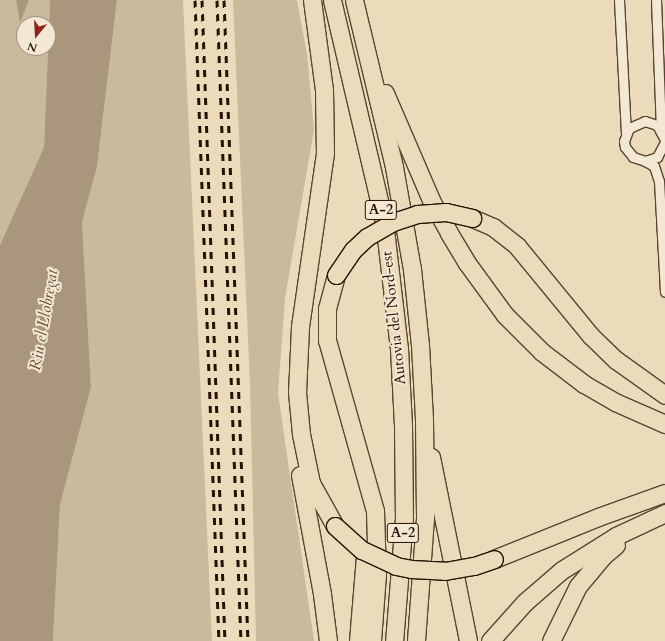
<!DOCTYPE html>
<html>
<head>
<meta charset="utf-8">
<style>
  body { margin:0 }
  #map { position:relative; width:665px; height:641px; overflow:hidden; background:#ecdbbb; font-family:Cardo,serif }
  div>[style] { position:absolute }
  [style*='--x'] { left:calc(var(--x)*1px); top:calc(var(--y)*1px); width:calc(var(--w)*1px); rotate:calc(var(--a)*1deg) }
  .green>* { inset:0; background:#cbb99b }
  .water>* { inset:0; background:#aa967c }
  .roads { filter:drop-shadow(1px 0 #5a4430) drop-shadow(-1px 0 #5a4430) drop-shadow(0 1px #5a4430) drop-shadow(0 -1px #5a4430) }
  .minor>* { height:9px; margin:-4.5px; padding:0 4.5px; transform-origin:4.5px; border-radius:4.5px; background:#f3e8d3 }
  .motorway>* { height:17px; margin:-8.5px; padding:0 8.5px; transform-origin:8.5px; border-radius:8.5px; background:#ecdbbb }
  .rail>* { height:3px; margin-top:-1.5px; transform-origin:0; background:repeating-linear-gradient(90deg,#291101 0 7px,transparent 0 14px) }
  .bridges { filter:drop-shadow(1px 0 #291101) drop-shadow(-1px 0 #291101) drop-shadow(0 1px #291101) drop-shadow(0 -1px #291101) }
  .motorway-bridge>* { height:17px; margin:-8.5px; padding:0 8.5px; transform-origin:8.5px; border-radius:8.5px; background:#ecdbbb }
  span { translate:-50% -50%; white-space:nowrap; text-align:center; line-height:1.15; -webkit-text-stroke:4px #f3e8d3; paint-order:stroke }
  .shield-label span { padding:1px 3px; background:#f3e8d3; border:1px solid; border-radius:3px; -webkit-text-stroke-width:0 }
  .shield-label { font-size:14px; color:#291101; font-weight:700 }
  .street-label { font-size:15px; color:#291101 }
  .water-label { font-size:16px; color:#634d38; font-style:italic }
  .north { position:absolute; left:16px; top:16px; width:40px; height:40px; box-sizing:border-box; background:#f3e8d3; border:1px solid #a2927f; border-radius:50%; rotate:198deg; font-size:11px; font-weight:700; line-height:16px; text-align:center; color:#291101 }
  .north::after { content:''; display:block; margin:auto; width:14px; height:18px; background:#8f2418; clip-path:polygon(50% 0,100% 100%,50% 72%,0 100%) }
</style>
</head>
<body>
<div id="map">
  <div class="green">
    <i style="clip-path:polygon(evenodd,0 0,16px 0,20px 22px,29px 0,50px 0,44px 147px,0 245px,0 0,24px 24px,48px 24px,48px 48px,24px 48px,24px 24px)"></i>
    <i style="clip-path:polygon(117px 0,183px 0,212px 641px,53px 641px,60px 505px,91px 387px,82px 222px,97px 167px)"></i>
    <i style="clip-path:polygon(233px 0,297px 0,307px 54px,314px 130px,285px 298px,278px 393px,314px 641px,256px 641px,250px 384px)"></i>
  </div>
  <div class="water">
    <i style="clip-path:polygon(16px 0,29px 0,20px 23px)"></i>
    <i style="clip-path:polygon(50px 0,117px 0,97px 167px,82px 222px,91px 387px,60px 505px,53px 641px,0 641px,0 245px,44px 147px)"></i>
  </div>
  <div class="roads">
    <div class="minor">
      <i style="--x:619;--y:0;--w:133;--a:87"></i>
      <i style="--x:656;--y:0;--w:129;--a:87.8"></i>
      <i style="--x:665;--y:140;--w:17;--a:-118"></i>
      <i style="--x:657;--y:125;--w:13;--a:-162"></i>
      <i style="--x:645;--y:121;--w:17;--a:156"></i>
      <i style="--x:629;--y:128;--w:14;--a:111"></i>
      <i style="--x:624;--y:141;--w:6;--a:81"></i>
      <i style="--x:625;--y:147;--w:13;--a:51"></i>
      <i style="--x:633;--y:157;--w:13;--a:18"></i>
      <i style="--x:645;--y:161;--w:13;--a:-18"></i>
      <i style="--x:657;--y:157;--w:17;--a:-62"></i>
      <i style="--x:645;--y:161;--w:10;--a:29"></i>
      <i style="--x:654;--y:166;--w:16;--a:72"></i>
      <i style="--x:659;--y:181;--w:111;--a:86.9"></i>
    </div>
    <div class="motorway">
      <i style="--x:312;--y:0;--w:91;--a:82.4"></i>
      <i style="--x:324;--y:90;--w:63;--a:89.1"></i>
      <i style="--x:325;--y:153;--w:176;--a:98.2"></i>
      <i style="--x:300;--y:327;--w:65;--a:92.6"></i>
      <i style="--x:297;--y:392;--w:42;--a:84.6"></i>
      <i style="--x:301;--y:434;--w:50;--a:78.5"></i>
      <i style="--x:311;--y:483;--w:49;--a:60.8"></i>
      <i style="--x:332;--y:0;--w:227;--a:76.8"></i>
      <i style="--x:384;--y:221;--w:129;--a:83.3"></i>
      <i style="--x:399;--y:349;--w:76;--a:87"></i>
      <i style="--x:403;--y:425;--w:93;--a:89.4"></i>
      <i style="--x:404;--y:518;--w:123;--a:94.6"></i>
      <i style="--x:354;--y:0;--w:172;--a:76.5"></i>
      <i style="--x:394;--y:167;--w:104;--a:80"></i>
      <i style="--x:412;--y:269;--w:76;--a:84"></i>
      <i style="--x:420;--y:345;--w:75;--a:86.9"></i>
      <i style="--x:424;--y:420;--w:98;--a:89.4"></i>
      <i style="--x:425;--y:518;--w:123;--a:94.2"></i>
      <i style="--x:385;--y:93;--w:119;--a:66.7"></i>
      <i style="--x:432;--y:202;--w:35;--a:61"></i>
      <i style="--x:449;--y:233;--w:35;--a:59"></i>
      <i style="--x:467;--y:263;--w:64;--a:53.8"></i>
      <i style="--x:505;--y:315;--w:52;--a:45"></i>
      <i style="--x:542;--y:352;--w:53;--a:37.3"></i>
      <i style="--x:584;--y:384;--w:36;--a:30"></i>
      <i style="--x:615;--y:402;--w:55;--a:23.7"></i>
      <i style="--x:472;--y:218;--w:23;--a:23"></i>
      <i style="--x:493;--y:227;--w:31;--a:38"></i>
      <i style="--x:517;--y:246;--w:117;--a:50.6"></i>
      <i style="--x:591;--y:336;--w:35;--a:44"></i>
      <i style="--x:616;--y:360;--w:60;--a:35.5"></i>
      <i style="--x:336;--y:275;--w:34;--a:105"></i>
      <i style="--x:327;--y:308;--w:32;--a:90"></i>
      <i style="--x:327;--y:340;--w:178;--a:74.3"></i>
      <i style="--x:375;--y:511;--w:63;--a:88.2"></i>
      <i style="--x:377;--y:574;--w:67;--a:94.3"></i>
      <i style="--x:431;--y:457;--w:188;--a:78.6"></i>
      <i style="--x:300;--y:475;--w:121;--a:79.5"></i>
      <i style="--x:322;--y:594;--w:47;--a:82.7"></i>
      <i style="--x:494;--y:559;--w:112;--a:-22"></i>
      <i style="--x:598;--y:517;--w:71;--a:-19.7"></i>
      <i style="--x:358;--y:641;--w:85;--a:-85.3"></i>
      <i style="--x:490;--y:641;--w:52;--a:-48.1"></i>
      <i style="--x:525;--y:602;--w:49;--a:-40.9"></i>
      <i style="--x:562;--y:570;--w:64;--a:-32.2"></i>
      <i style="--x:616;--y:536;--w:54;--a:-25.1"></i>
      <i style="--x:551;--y:641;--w:61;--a:-63.9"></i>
      <i style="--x:578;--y:586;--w:39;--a:-50"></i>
      <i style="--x:603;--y:556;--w:17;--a:-40"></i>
    </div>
  </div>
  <div class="rail">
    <i style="--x:195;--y:0;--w:641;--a:87.86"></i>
    <i style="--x:202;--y:0;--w:641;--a:87.95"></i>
    <i style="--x:217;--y:0;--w:641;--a:87.86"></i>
    <i style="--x:224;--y:0;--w:641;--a:87.86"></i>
  </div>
  <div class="bridges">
    <div class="motorway-bridge">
      <i style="--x:336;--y:275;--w:30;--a:-56"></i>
      <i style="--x:353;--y:250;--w:19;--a:-43"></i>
      <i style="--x:367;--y:237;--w:30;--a:-30"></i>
      <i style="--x:393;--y:222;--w:25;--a:-18"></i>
      <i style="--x:417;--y:214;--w:29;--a:-4"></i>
      <i style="--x:446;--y:212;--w:27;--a:13"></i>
      <i style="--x:335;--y:526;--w:36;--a:42"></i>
      <i style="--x:362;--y:550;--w:38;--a:25"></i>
      <i style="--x:396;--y:566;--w:15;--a:11"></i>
      <i style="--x:411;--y:569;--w:34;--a:3"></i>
      <i style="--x:445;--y:571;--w:29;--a:-10"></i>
      <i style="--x:474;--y:566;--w:21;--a:-19"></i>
    </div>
  </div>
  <div class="shield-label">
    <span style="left:381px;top:210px">A-2</span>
    <span style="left:403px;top:533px">A-2</span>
  </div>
  <div class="street-label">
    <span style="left:394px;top:318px;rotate:-96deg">Autovia del Nord-est</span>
  </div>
  <div class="water-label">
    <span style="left:44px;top:320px;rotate:-80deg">Riu el Llobregat</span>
  </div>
  <div class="north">N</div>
</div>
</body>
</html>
